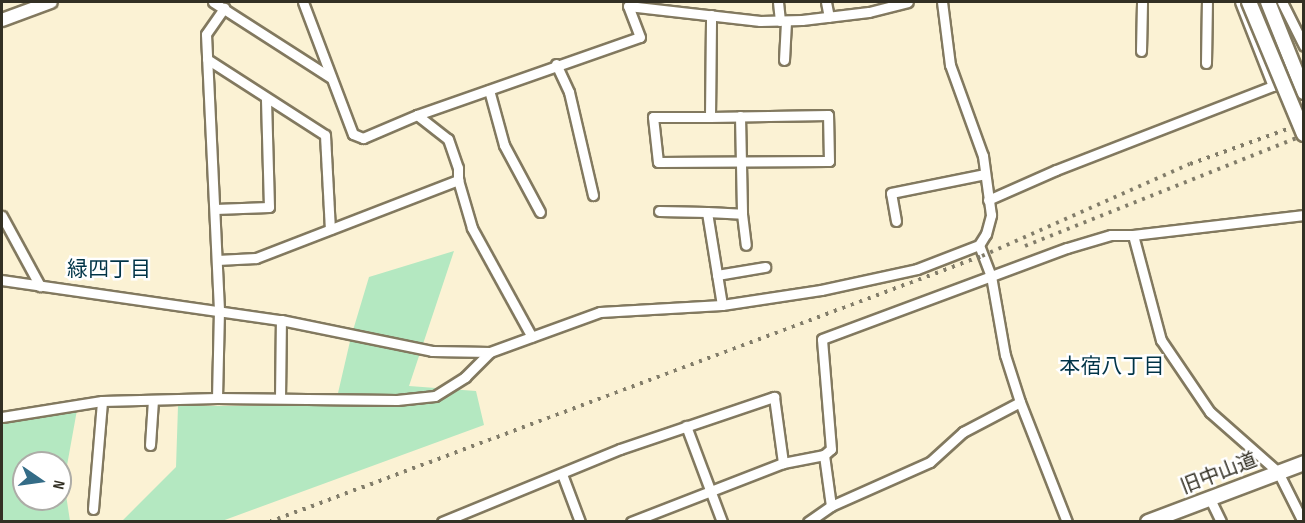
<!DOCTYPE html>
<html>
<head>
<meta charset="utf-8">
<style>
  body { margin:0 }
  #map { position:relative; width:1305px; height:523px; overflow:hidden; background:#fbf2d4; font-family:"Sofia Sans Condensed","Noto Sans JP",sans-serif }
  div>[style] { position:absolute }
  [style*='--x'] { left:calc(var(--x)*1px); top:calc(var(--y)*1px); width:calc(var(--w)*1px); rotate:calc(var(--a)*1deg) }
  .green>* { inset:0; background:#b4e8c1 }
  .roads { filter:drop-shadow(2px 0 #82795f) drop-shadow(-2px 0 #82795f) drop-shadow(0 2px #82795f) drop-shadow(0 -2px #82795f) }
  .minor>* { height:9px; margin:-4.5px; padding:0 4.5px; transform-origin:4.5px; border-radius:4.5px; background:#fff }
  .tertiary>* { height:12px; margin:-6px; padding:0 6px; transform-origin:6px; border-radius:6px; background:#fff }
  .secondary>* { height:14px; margin:-7px; padding:0 7px; transform-origin:7px; border-radius:7px; background:#fff }
  .rail>* { height:4px; margin-top:-2px; transform-origin:0; background:repeating-linear-gradient(90deg,#817c69 0 3px,transparent 0 9px) }
  .bridges { filter:drop-shadow(2px 0 #82795f) drop-shadow(-2px 0 #82795f) drop-shadow(0 2px #82795f) drop-shadow(0 -2px #82795f) }
  .secondary-bridge>* { height:14px; margin:-7px; padding:0 7px; transform-origin:7px; border-radius:7px; background:#fff }
  span { translate:-50% -50%; white-space:nowrap; text-align:center; line-height:1.15; -webkit-text-stroke:5px #fff; paint-order:stroke }
  .street-label { font-size:20px; color:#333024 }
  .neighbourhood-label { font-size:21px; color:#013447 }
  .frame { position:absolute; inset:0; border:3px solid #333024; pointer-events:none }
  .north { position:absolute; left:12px; top:451px; width:60px; height:60px; box-sizing:border-box; background:#fff; border:2px solid #adaca7; border-radius:50%; rotate:103deg; font-size:16px; font-weight:700; line-height:24px; text-align:center; color:#333024 }
  .north::after { content:''; display:block; margin:auto; width:21px; height:27px; background:#346c87; clip-path:polygon(50% 0,100% 100%,50% 72%,0 100%) }
</style>
</head>
<body>
<div id="map">
  <div class="green">
    <i style="clip-path:polygon(454px 251px,409px 386px,476px 391px,484px 425px,222px 521px,121px 522px,176px 467px,178px 406px,335px 406px,351px 337px,369px 277px)"></i>
    <i style="clip-path:polygon(evenodd,77px 410px,64px 482px,70px 521px,2px 522px,2px 417px,77px 410px,24px 463px,60px 463px,60px 499px,24px 499px,24px 463px)"></i>
  </div>
  <div class="roads">
    <div class="minor">
      <i style="--x:213;--y:2;--w:139;--a:32.7"></i>
      <i style="--x:303;--y:2;--w:141;--a:69.3"></i>
      <i style="--x:353;--y:134;--w:11;--a:22"></i>
      <i style="--x:363;--y:138;--w:59;--a:-23.1"></i>
      <i style="--x:417;--y:115;--w:236;--a:-19.3"></i>
      <i style="--x:640;--y:37;--w:33;--a:-111"></i>
      <i style="--x:628;--y:6;--w:133;--a:6.5"></i>
      <i style="--x:760;--y:21;--w:42;--a:-1.4"></i>
      <i style="--x:802;--y:20;--w:67;--a:-6.8"></i>
      <i style="--x:869;--y:12;--w:40;--a:-14.4"></i>
      <i style="--x:778;--y:2;--w:19;--a:84"></i>
      <i style="--x:826;--y:2;--w:15;--a:79"></i>
      <i style="--x:1282;--y:2;--w:49;--a:63.4"></i>
      <i style="--x:1141;--y:51;--w:49;--a:-88.8"></i>
      <i style="--x:207;--y:59;--w:140;--a:32.8"></i>
      <i style="--x:325;--y:135;--w:94;--a:87"></i>
      <i style="--x:784;--y:60;--w:39;--a:-87"></i>
      <i style="--x:1206;--y:63;--w:61;--a:-89.1"></i>
      <i style="--x:556;--y:64;--w:31;--a:65"></i>
      <i style="--x:569;--y:92;--w:106;--a:76.9"></i>
      <i style="--x:489;--y:90;--w:57;--a:74.7"></i>
      <i style="--x:504;--y:145;--w:76;--a:61.8"></i>
      <i style="--x:417;--y:115;--w:39;--a:38"></i>
      <i style="--x:448;--y:139;--w:31;--a:71"></i>
      <i style="--x:458;--y:168;--w:12;--a:90"></i>
      <i style="--x:458;--y:180;--w:50;--a:73.7"></i>
      <i style="--x:472;--y:228;--w:124;--a:61.2"></i>
      <i style="--x:740;--y:116;--w:98;--a:88.8"></i>
      <i style="--x:742;--y:214;--w:31;--a:83"></i>
      <i style="--x:710;--y:117;--w:57;--a:180"></i>
      <i style="--x:653;--y:117;--w:45;--a:83.7"></i>
      <i style="--x:658;--y:162;--w:171;--a:-0.3"></i>
      <i style="--x:829;--y:161;--w:46;--a:-91.2"></i>
      <i style="--x:828;--y:115;--w:118;--a:179"></i>
      <i style="--x:710;--y:117;--w:102;--a:-89.4"></i>
      <i style="--x:988;--y:200;--w:74;--a:-23.8"></i>
      <i style="--x:1056;--y:170;--w:233;--a:-21.2"></i>
      <i style="--x:1273;--y:86;--w:90;--a:-111.4"></i>
      <i style="--x:215;--y:209;--w:54;--a:-2.1"></i>
      <i style="--x:269;--y:207;--w:109;--a:-91.6"></i>
      <i style="--x:659;--y:211;--w:48;--a:1.2"></i>
      <i style="--x:2;--y:216;--w:80;--a:61.5"></i>
      <i style="--x:896;--y:221;--w:28;--a:-100"></i>
      <i style="--x:891;--y:193;--w:96;--a:-11.4"></i>
      <i style="--x:1133;--y:235;--w:109;--a:75.1"></i>
      <i style="--x:1161;--y:340;--w:87;--a:55.8"></i>
      <i style="--x:1210;--y:412;--w:91;--a:41.4"></i>
      <i style="--x:1278;--y:472;--w:56;--a:63.4"></i>
      <i style="--x:979;--y:245;--w:33;--a:69"></i>
      <i style="--x:991;--y:276;--w:80;--a:80"></i>
      <i style="--x:1005;--y:355;--w:49;--a:72.3"></i>
      <i style="--x:1020;--y:402;--w:129;--a:68.6"></i>
      <i style="--x:217;--y:260;--w:39;--a:-3"></i>
      <i style="--x:256;--y:258;--w:217;--a:-21.1"></i>
      <i style="--x:717;--y:275;--w:49;--a:-9.5"></i>
      <i style="--x:2;--y:280;--w:282;--a:8.2"></i>
      <i style="--x:281;--y:320;--w:154;--a:11.6"></i>
      <i style="--x:432;--y:351;--w:58;--a:1"></i>
      <i style="--x:722;--y:305;--w:94;--a:-99.2"></i>
      <i style="--x:707;--y:212;--w:35;--a:3"></i>
      <i style="--x:217;--y:398;--w:88;--a:-88.7"></i>
      <i style="--x:219;--y:310;--w:276;--a:-92.7"></i>
      <i style="--x:206;--y:34;--w:32;--a:-55"></i>
      <i style="--x:280;--y:398;--w:78;--a:-89.3"></i>
      <i style="--x:2;--y:417;--w:101;--a:-9.1"></i>
      <i style="--x:102;--y:401;--w:115;--a:-1.5"></i>
      <i style="--x:217;--y:398;--w:180;--a:0.6"></i>
      <i style="--x:397;--y:400;--w:38;--a:-6"></i>
      <i style="--x:435;--y:396;--w:36;--a:-32"></i>
      <i style="--x:465;--y:377;--w:35;--a:-45"></i>
      <i style="--x:490;--y:352;--w:117;--a:-20"></i>
      <i style="--x:600;--y:312;--w:122;--a:-3.3"></i>
      <i style="--x:722;--y:305;--w:100;--a:-8.6"></i>
      <i style="--x:821;--y:290;--w:98;--a:-12.3"></i>
      <i style="--x:917;--y:269;--w:66;--a:-21.2"></i>
      <i style="--x:979;--y:245;--w:13;--a:-58"></i>
      <i style="--x:986;--y:234;--w:20;--a:-75"></i>
      <i style="--x:991;--y:215;--w:60;--a:-97.7"></i>
      <i style="--x:983;--y:156;--w:97;--a:-109.9"></i>
      <i style="--x:950;--y:65;--w:64;--a:-97.2"></i>
      <i style="--x:686;--y:426;--w:103;--a:69.4"></i>
      <i style="--x:150;--y:445;--w:45;--a:-86.2"></i>
      <i style="--x:824;--y:455;--w:51;--a:82.2"></i>
      <i style="--x:562;--y:474;--w:51;--a:69.4"></i>
      <i style="--x:1210;--y:499;--w:25;--a:64"></i>
      <i style="--x:93;--y:509;--w:108;--a:-85.2"></i>
      <i style="--x:442;--y:522;--w:192;--a:-22.3"></i>
      <i style="--x:620;--y:449;--w:163;--a:-18.7"></i>
      <i style="--x:774;--y:397;--w:67;--a:82.2"></i>
      <i style="--x:631;--y:522;--w:163;--a:-21.2"></i>
      <i style="--x:783;--y:463;--w:42;--a:-11"></i>
      <i style="--x:824;--y:455;--w:9;--a:-41"></i>
      <i style="--x:831;--y:449;--w:110;--a:-94.7"></i>
      <i style="--x:822;--y:339;--w:261;--a:-20.4"></i>
      <i style="--x:1067;--y:248;--w:46;--a:-16.5"></i>
      <i style="--x:1111;--y:235;--w:22;--a:0"></i>
      <i style="--x:1133;--y:235;--w:172;--a:-6.7"></i>
      <i style="--x:808;--y:522;--w:28;--a:-35"></i>
      <i style="--x:831;--y:506;--w:108;--a:-24"></i>
      <i style="--x:930;--y:462;--w:45;--a:-42.3"></i>
      <i style="--x:963;--y:432;--w:64;--a:-27.8"></i>
    </div>
    <div class="tertiary">
      <i style="--x:2;--y:20;--w:52;--a:-20.2"></i>
    </div>
    <div class="secondary">
      <i style="--x:1268;--y:2;--w:97;--a:68.2"></i>
      <i style="--x:1148;--y:522;--w:167;--a:-20.7"></i>
    </div>
  </div>
  <div class="rail">
    <i style="--x:1025;--y:246;--w:300;--a:-21.7"></i>
    <i style="--x:269;--y:522;--w:761;--a:-20.46"></i>
    <i style="--x:982;--y:256;--w:227;--a:-23.9"></i>
    <i style="--x:1190;--y:164;--w:121;--a:-19.8"></i>
  </div>
  <div class="bridges">
    <div class="secondary-bridge">
      <i style="--x:1249;--y:2;--w:143;--a:67.4"></i>
    </div>
  </div>
  <div class="street-label">
    <span style="left:1219px;top:474px;rotate:-21deg">旧中山道</span>
  </div>
  <div class="neighbourhood-label">
    <span style="left:109px;top:270px">緑四丁目</span>
    <span style="left:1112px;top:367px">本宿八丁目</span>
  </div>
  <div class="frame"></div>
  <div class="north">N</div>
</div>
</body>
</html>
